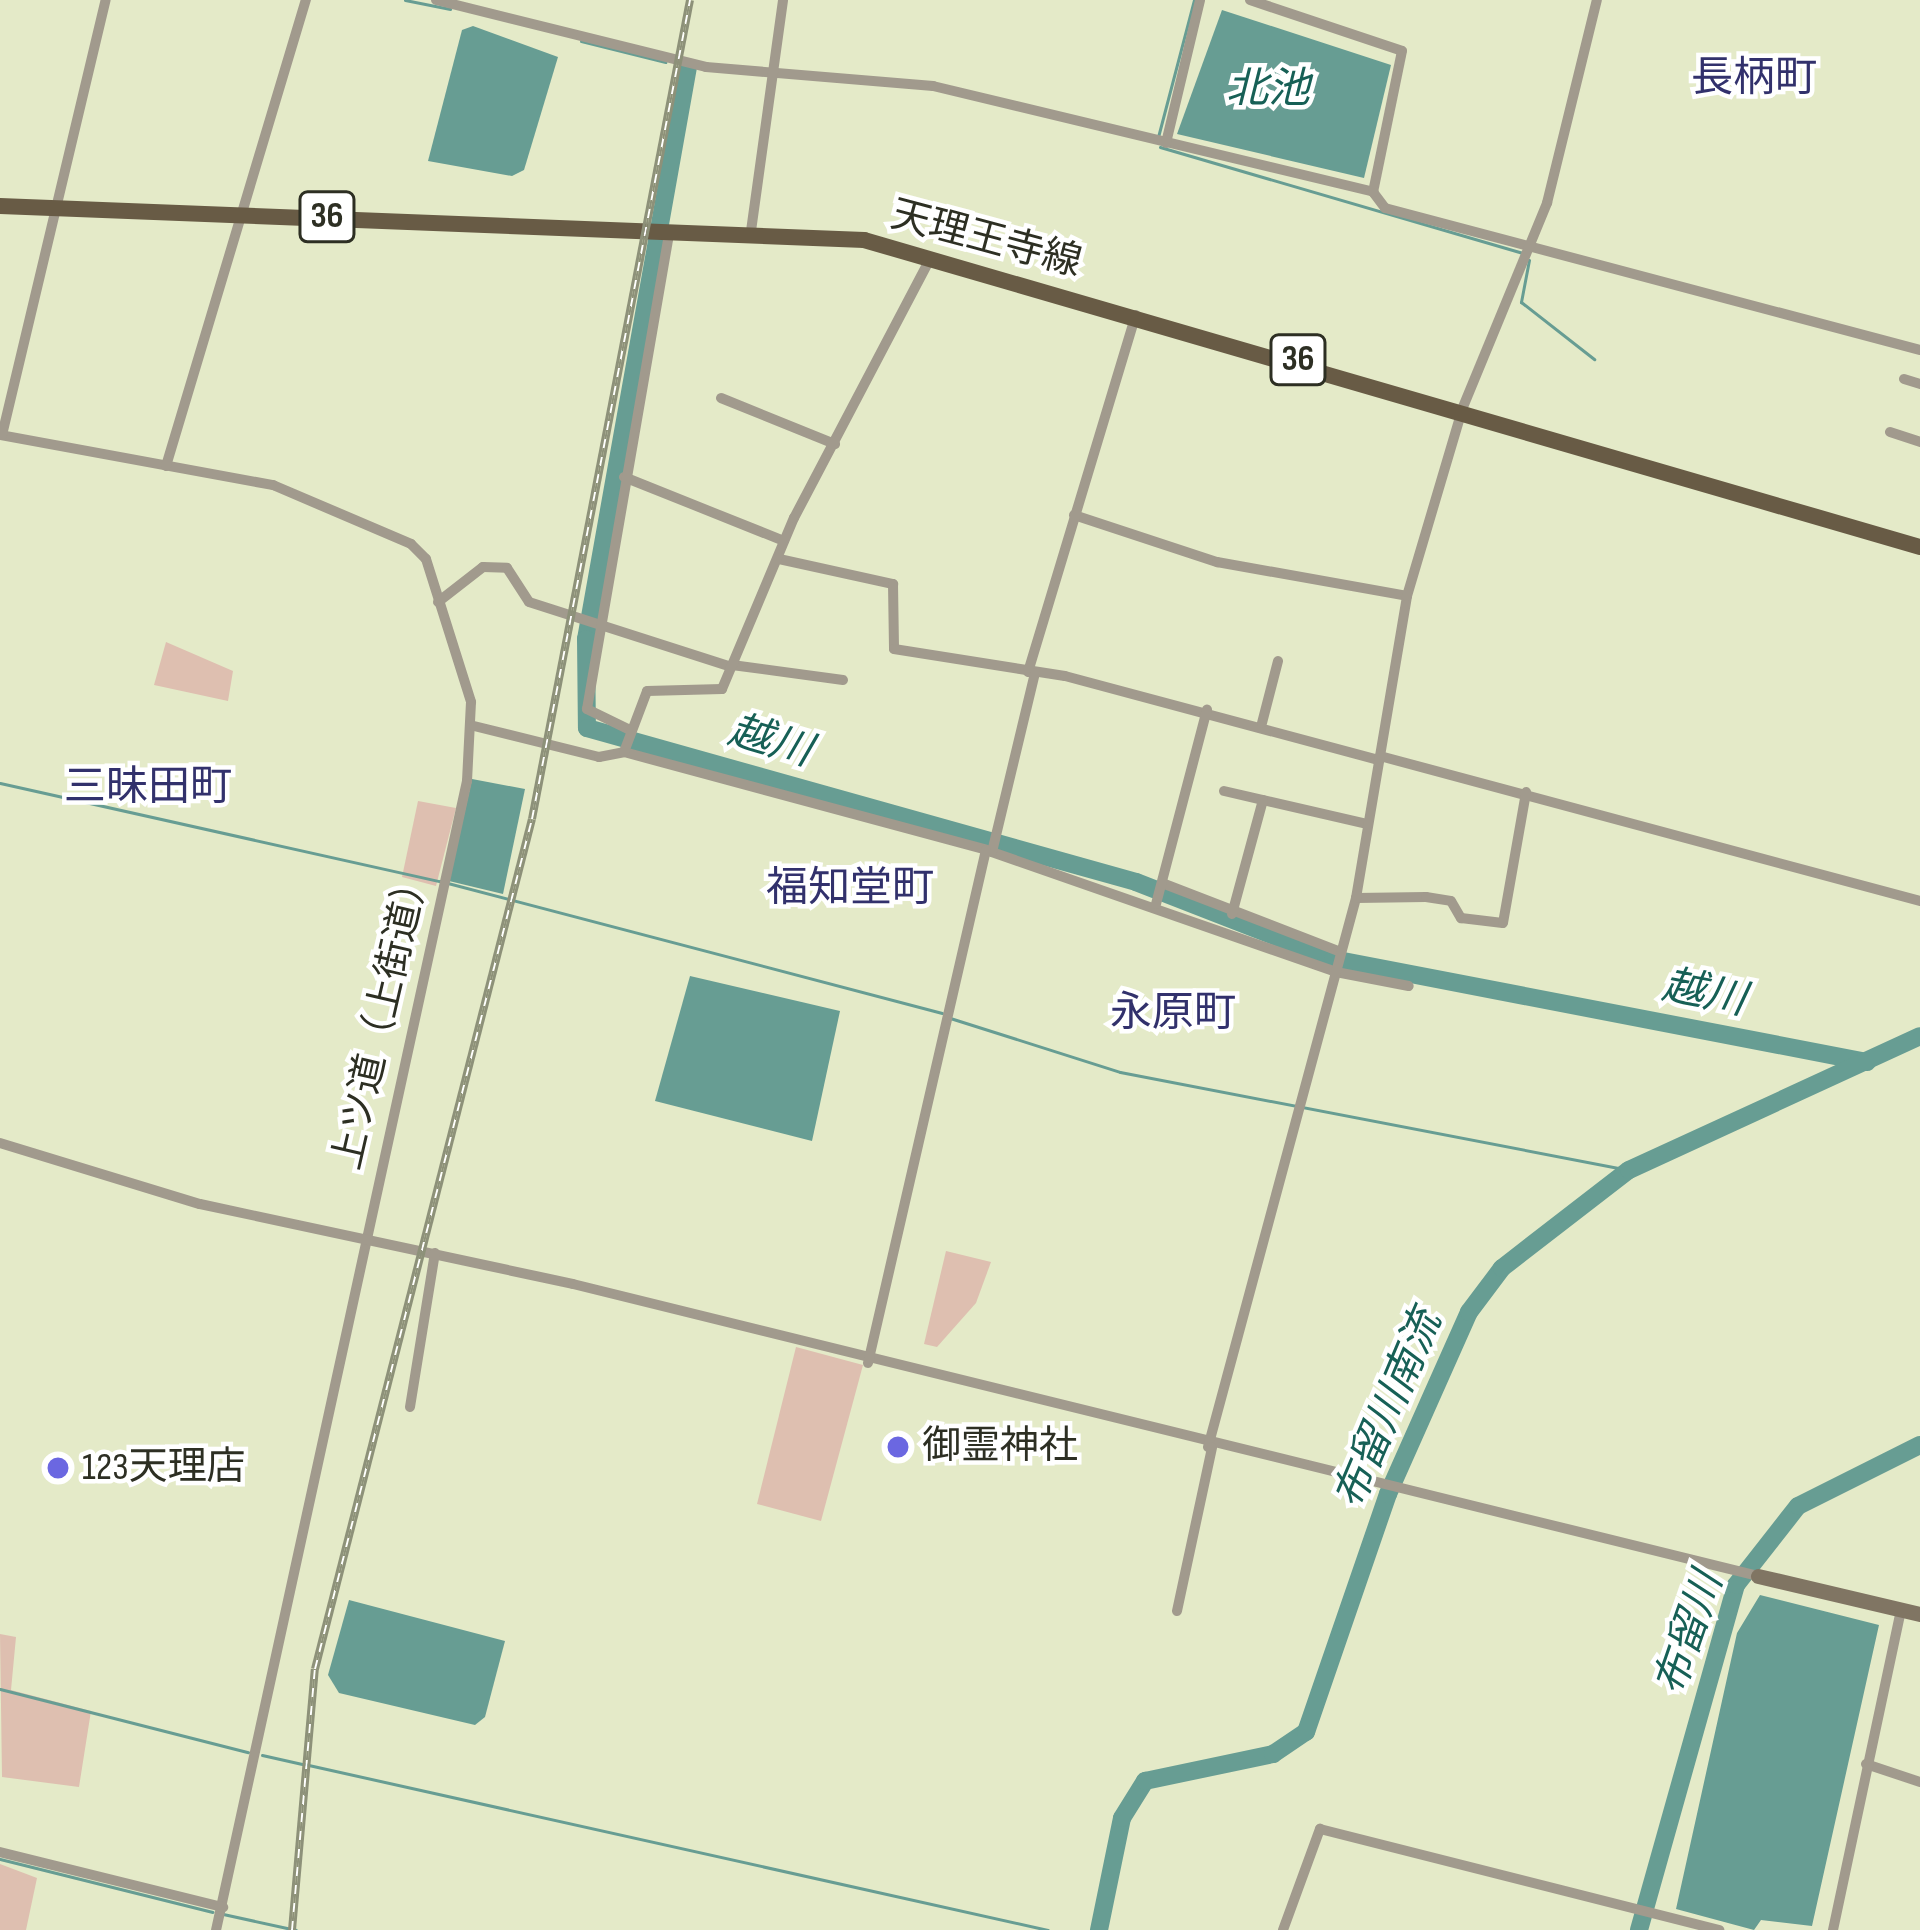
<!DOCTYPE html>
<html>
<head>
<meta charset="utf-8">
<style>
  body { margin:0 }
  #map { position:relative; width:1920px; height:1930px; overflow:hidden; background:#e4eac8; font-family:"Sofia Sans Condensed","Noto Sans JP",sans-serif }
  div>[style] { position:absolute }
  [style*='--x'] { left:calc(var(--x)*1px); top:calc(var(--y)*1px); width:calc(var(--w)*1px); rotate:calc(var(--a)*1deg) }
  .green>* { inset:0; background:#debfb0 }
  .water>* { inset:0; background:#679d93 }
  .stream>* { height:3px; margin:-1.5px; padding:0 1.5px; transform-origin:1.5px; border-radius:1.5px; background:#679d93 }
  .river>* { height:18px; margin:-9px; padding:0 9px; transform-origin:9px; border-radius:9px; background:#679d93 }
  .street>* { height:10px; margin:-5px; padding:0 5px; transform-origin:5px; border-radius:5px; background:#a19a8d }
  .secondary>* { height:15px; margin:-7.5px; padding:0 7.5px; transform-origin:7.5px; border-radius:7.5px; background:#807563 }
  .primary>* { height:16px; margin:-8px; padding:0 8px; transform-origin:8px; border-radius:8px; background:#685b45 }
  .rail>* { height:8px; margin-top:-4px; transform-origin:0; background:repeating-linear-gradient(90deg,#fff 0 9px,#8d9179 0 18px); box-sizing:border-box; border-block:3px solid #8d9179 }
  .dots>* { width:33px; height:33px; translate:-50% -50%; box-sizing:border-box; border:6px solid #fff; border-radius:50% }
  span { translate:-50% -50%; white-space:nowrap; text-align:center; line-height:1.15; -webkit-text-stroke:9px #fff; paint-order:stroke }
  .shield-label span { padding:3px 9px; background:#fff; border:3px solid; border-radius:9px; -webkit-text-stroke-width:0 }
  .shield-label { font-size:36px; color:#2d2f23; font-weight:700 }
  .street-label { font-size:39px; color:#2d2f23 }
  .poi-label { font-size:39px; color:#2d2f23 }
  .left { translate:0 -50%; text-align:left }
  .neighbourhood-label { font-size:42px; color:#32316c }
  .water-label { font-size:42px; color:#176056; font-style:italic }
</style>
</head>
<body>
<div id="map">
  <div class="green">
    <i style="clip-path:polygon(166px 642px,233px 671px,228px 701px,154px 685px)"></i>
    <i style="clip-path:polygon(418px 801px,456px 808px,436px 886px,402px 877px)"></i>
    <i style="clip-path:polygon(946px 1251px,991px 1262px,976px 1303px,937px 1347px,924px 1344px)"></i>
    <i style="clip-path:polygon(796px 1347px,863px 1365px,821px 1521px,757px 1504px)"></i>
    <i style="clip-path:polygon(0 1634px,16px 1637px,11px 1690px,91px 1711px,79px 1787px,2px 1777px)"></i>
    <i style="clip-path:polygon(0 1864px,37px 1878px,26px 1930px,0 1930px)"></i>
  </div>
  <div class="water">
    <i style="clip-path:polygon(1222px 10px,1391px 65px,1364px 178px,1177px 134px)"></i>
    <i style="clip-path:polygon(473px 26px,558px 57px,524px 170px,512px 176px,428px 161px,462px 30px)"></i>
    <i style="clip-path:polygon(472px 779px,525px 789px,503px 894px,449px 881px)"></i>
    <i style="clip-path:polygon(690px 976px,840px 1011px,812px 1141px,655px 1101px)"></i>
    <i style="clip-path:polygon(1760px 1595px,1879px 1625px,1812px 1926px,1761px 1920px,1754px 1930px,1676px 1909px,1737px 1633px)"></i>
    <i style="clip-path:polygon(349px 1600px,505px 1641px,485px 1717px,475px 1725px,339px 1693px,328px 1675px)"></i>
  </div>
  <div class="stream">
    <i style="--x:405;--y:0;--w:46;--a:11.3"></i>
    <i style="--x:581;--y:41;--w:87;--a:14"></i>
    <i style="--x:1158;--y:137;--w:142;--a:-75.3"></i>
    <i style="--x:1160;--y:147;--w:377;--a:16.3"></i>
    <i style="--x:1529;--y:260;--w:43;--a:100.8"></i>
    <i style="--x:1521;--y:302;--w:93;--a:38"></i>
    <i style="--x:0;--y:783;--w:451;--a:12.6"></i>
    <i style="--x:440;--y:881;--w:519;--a:14.73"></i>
    <i style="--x:950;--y:1018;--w:178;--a:17.6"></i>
    <i style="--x:1120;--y:1072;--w:518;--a:10.9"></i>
    <i style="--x:0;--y:1689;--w:256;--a:14.3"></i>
    <i style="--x:262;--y:1755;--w:41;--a:12.7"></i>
    <i style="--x:304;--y:1764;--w:762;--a:12.58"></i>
    <i style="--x:0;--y:1859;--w:219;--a:14"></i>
    <i style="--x:223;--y:1914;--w:70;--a:12.4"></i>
    <i style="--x:293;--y:1929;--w:3;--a:18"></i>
  </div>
  <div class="river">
    <i style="--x:688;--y:67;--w:581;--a:100.11"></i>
    <i style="--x:586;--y:639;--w:89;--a:89.4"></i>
    <i style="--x:587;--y:728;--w:570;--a:15.67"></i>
    <i style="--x:1136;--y:882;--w:212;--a:21.3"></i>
    <i style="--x:1333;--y:959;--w:544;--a:10.92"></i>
    <i style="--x:1099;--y:1930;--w:114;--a:-78.4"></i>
    <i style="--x:1122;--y:1818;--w:44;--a:-58.1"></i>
    <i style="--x:1145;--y:1781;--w:131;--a:-11.9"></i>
    <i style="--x:1273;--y:1754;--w:40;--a:-34"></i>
    <i style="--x:1306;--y:1732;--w:252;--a:-71"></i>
    <i style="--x:1388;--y:1494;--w:199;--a:-66"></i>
    <i style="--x:1469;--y:1312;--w:55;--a:-53.1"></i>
    <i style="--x:1502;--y:1268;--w:160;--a:-37.7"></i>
    <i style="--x:1629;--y:1170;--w:320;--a:-24.7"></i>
    <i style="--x:1639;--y:1930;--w:358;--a:-74.3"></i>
    <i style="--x:1736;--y:1585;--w:100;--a:-51.9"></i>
    <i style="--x:1798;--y:1506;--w:136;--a:-26.6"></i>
  </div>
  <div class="street">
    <i style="--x:436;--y:0;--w:278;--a:13.9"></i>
    <i style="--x:706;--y:67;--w:228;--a:4.8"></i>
    <i style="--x:933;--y:86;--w:453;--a:13.5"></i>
    <i style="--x:1373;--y:192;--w:20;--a:53"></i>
    <i style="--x:1385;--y:208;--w:554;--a:14.86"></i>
    <i style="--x:1250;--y:0;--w:160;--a:18.5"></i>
    <i style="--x:1402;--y:51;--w:144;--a:101.6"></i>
    <i style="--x:1166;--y:143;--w:147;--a:-76.6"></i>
    <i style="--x:751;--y:231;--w:233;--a:-82.1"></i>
    <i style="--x:1904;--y:379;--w:17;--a:17"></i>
    <i style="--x:721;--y:398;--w:123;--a:22"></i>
    <i style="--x:1890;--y:432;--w:32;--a:18"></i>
    <i style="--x:0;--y:435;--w:278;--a:10.4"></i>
    <i style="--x:273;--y:485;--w:150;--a:23.1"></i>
    <i style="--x:411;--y:544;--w:21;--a:45"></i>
    <i style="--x:426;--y:559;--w:150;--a:72.5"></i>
    <i style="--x:471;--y:702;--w:79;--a:92.9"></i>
    <i style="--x:467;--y:781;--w:1176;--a:102.32"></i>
    <i style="--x:2;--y:435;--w:447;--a:-76.6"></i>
    <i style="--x:166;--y:466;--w:487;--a:-73.3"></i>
    <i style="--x:624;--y:477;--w:172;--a:21.8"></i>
    <i style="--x:1074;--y:515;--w:151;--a:18.2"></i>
    <i style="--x:1217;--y:562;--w:193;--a:10.1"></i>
    <i style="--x:779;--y:559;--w:117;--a:12.4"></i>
    <i style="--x:893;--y:584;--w:65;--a:89.1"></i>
    <i style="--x:894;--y:649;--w:173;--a:9"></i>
    <i style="--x:1065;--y:676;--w:325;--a:15"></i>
    <i style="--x:438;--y:602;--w:57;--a:-37.9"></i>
    <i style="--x:483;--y:567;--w:24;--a:2"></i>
    <i style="--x:507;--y:568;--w:40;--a:57.1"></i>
    <i style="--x:529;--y:602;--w:212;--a:17.8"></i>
    <i style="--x:732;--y:665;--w:112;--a:7.7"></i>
    <i style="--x:1028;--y:672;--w:373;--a:-73.2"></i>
    <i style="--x:1262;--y:723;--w:64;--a:-75.5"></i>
    <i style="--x:474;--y:726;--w:129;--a:13.9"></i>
    <i style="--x:599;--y:757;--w:25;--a:-11"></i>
    <i style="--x:624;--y:752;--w:375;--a:15.1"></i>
    <i style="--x:986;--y:850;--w:371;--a:19.2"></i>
    <i style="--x:1336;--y:972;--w:74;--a:10.9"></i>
    <i style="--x:630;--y:730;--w:48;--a:-154"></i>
    <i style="--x:587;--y:709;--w:486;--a:-80.2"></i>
    <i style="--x:624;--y:752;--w:65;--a:-69.3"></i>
    <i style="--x:647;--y:691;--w:75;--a:-1.5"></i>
    <i style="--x:722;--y:689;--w:186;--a:-67.2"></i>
    <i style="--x:794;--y:518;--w:293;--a:-62.3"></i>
    <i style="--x:1380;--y:756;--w:559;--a:15.03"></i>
    <i style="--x:1224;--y:791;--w:143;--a:13"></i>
    <i style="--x:992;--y:852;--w:184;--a:-76.5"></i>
    <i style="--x:1162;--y:883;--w:192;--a:21.1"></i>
    <i style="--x:1356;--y:898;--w:70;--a:-0.8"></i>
    <i style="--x:1426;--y:897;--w:25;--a:9"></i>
    <i style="--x:1451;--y:901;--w:20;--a:60"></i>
    <i style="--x:1461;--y:918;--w:42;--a:6.8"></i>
    <i style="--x:1503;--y:923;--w:133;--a:-80"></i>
    <i style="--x:1156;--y:904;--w:201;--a:-75.3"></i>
    <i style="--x:1232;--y:914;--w:118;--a:-74.8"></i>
    <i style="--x:0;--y:1143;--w:209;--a:17"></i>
    <i style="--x:200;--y:1204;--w:381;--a:12.1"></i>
    <i style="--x:573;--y:1284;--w:1220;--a:13.84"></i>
    <i style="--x:868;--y:1363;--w:526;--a:-77.05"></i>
    <i style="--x:410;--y:1407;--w:156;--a:-80.8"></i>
    <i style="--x:1208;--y:1447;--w:569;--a:-74.91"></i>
    <i style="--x:1356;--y:898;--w:306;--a:-80.4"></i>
    <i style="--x:1407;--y:596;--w:197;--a:-73.5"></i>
    <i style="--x:1463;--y:407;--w:221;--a:-67.6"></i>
    <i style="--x:1547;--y:203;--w:209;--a:-76.2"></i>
    <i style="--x:1177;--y:1611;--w:167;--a:-77.9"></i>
    <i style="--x:1866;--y:1764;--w:57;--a:18.4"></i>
    <i style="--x:0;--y:1852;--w:230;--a:13.9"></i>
    <i style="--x:1283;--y:1930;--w:108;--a:-69.9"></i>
    <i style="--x:1320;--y:1829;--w:412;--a:14.2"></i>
    <i style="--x:1833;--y:1930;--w:327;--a:-78"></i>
  </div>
  <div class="secondary">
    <i style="--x:1758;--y:1576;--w:166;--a:13.2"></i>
  </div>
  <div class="primary">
    <i style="--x:0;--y:206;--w:865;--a:2.25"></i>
    <i style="--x:864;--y:240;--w:1100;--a:16.21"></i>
  </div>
  <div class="rail">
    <i style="--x:292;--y:1930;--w:262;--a:-85"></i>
    <i style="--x:315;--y:1669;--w:877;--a:-75.68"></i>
    <i style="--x:532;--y:819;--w:834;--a:-79.08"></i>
  </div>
  <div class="dots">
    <i style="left:898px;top:1447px;background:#6b67e1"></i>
    <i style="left:58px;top:1468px;background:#6b67e1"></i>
  </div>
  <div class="shield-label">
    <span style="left:327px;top:217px">36</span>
    <span style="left:1298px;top:360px">36</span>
  </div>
  <div class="street-label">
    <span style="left:986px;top:240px;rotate:15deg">天理王寺線</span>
    <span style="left:383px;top:1017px;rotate:-77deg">上ツ道（上街道）</span>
  </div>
  <div class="poi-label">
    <span class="left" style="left:922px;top:1447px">御霊神社</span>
    <span class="left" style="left:82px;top:1468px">123天理店</span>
  </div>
  <div class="neighbourhood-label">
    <span style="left:1754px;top:79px">長柄町</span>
    <span style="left:148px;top:788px">三昧田町</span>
    <span style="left:850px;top:889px">福知堂町</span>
    <span style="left:1173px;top:1014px">永原町</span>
  </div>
  <div class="water-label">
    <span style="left:1268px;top:90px">北池</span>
    <span style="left:770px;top:742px;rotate:16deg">越川</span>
    <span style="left:1704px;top:994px;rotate:11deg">越川</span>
    <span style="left:1389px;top:1410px;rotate:-67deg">布留川南流</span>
    <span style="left:1690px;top:1634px;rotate:-71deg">布留川</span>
  </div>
</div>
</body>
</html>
